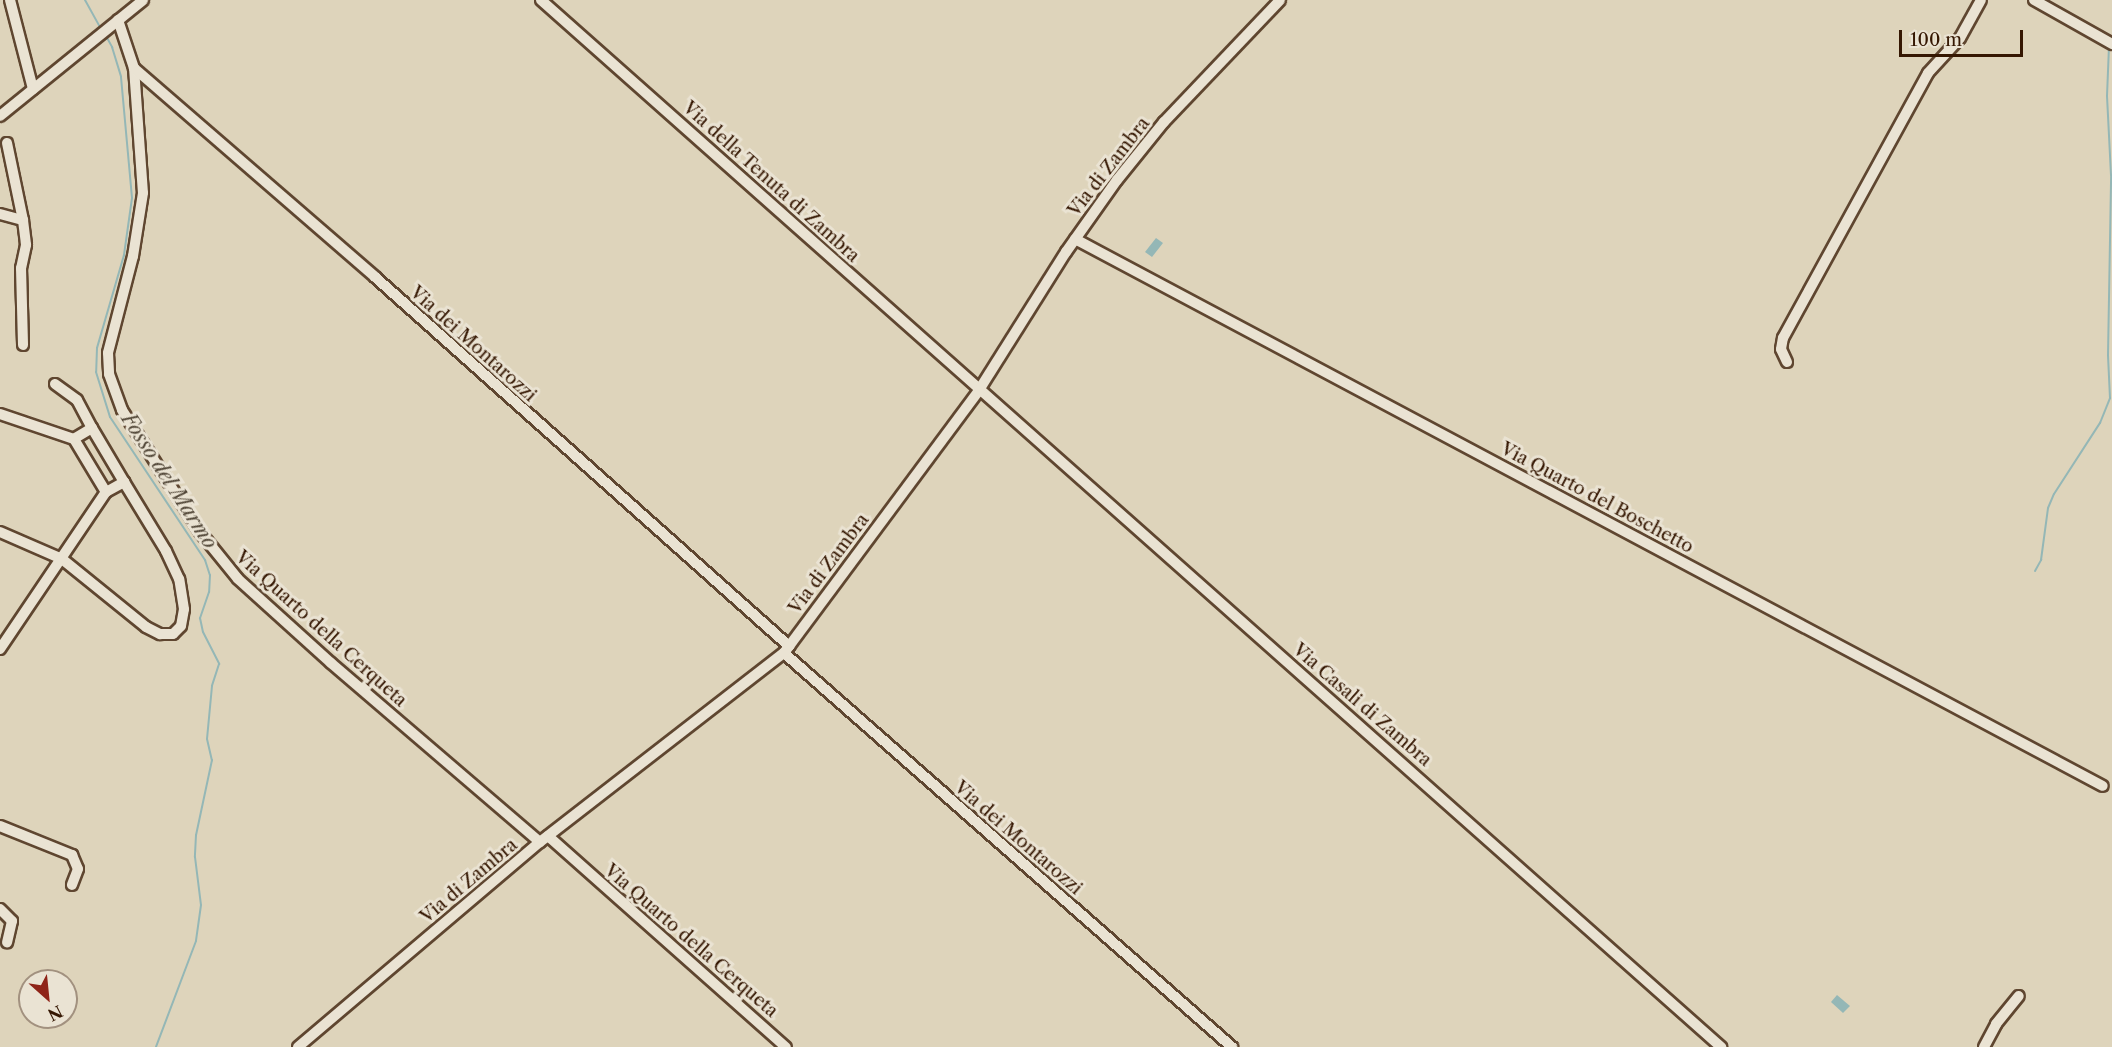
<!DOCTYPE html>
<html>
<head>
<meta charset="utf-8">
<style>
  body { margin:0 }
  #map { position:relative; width:2112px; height:1047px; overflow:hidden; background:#ded4bb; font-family:"Libre Caslon Text",serif }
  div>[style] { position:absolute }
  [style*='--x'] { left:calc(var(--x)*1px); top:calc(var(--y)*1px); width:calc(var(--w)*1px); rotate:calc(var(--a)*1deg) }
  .water>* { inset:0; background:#94b7b6 }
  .stream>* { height:2px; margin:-1px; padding:0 1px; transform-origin:1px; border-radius:1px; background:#94b7b6 }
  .roads { filter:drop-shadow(2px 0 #5f4630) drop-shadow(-2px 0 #5f4630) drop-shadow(0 2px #5f4630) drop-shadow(0 -2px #5f4630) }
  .minor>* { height:10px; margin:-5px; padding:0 5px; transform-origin:5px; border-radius:5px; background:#eae3d3 }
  span { translate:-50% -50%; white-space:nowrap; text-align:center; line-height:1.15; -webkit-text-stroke:6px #eae3d3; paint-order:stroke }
  .street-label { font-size:18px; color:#351702 }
  .water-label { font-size:20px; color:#524738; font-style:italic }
  .north { position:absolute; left:18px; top:969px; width:60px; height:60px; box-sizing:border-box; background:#eae3d3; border:2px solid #a2917f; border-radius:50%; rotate:153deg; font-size:16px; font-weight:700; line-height:24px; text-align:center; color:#351702 }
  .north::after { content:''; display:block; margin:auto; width:21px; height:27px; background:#8f2418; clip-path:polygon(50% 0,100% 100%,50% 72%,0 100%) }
  .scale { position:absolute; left:1899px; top:30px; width:124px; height:27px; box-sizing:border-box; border:3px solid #351702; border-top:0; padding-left:8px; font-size:18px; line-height:21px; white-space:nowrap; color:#351702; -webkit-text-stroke:4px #eae3d3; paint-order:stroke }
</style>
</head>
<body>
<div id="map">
  <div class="water">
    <i style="clip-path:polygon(1156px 238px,1163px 243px,1152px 257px,1145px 252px)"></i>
    <i style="clip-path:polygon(1837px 995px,1850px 1006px,1843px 1013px,1831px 1002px)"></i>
  </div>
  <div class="stream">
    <i style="--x:85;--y:0;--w:33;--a:61"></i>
    <i style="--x:106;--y:36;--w:13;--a:61"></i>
    <i style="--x:112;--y:47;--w:31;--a:73"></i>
    <i style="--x:121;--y:77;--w:121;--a:84.8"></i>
    <i style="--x:132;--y:198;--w:58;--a:98"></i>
    <i style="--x:124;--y:255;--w:97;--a:106.2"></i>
    <i style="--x:97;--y:348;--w:24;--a:92"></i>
    <i style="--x:96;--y:372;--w:47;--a:72.7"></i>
    <i style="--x:110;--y:417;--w:172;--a:56.4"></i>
    <i style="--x:205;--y:560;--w:16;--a:72"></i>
    <i style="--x:210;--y:575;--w:17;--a:93"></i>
    <i style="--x:209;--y:592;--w:28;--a:109"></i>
    <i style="--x:200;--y:618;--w:14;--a:78"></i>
    <i style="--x:203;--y:632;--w:36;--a:63"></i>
    <i style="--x:219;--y:664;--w:23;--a:108"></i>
    <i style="--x:212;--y:686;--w:53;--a:95.4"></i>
    <i style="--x:207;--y:739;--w:22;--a:77"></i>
    <i style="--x:212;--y:760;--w:77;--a:102"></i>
    <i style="--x:196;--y:835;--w:22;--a:93"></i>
    <i style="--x:195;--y:857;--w:48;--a:82.9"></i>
    <i style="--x:201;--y:905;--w:36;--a:98"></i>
    <i style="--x:196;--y:941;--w:113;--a:110.7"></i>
    <i style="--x:2035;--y:571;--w:13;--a:-61"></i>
    <i style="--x:2041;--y:560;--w:52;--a:-82.3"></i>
    <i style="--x:2048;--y:508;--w:15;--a:-67"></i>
    <i style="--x:2054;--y:494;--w:85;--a:-57.1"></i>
    <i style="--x:2100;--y:423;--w:27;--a:-68"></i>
    <i style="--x:2110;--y:398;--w:43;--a:-92.7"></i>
    <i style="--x:2108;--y:355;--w:180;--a:-89"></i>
    <i style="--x:2111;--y:175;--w:79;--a:-92.9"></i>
    <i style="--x:2107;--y:96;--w:49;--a:-87.7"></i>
  </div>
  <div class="roads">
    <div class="minor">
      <i style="--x:10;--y:0;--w:92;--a:75.5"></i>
      <i style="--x:541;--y:0;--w:1578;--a:41.58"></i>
      <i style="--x:2034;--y:0;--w:90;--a:29.4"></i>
      <i style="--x:118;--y:20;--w:51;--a:71.6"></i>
      <i style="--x:134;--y:68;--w:125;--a:85.9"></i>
      <i style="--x:143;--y:193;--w:64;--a:99"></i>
      <i style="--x:133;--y:256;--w:100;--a:104.5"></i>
      <i style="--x:108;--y:353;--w:21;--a:87"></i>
      <i style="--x:109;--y:374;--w:38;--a:70"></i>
      <i style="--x:122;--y:410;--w:145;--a:57.4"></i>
      <i style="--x:200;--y:532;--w:60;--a:51"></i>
      <i style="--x:238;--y:579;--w:125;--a:42.1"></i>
      <i style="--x:331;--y:663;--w:275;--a:40.6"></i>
      <i style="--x:134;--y:68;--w:319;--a:40.9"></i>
      <i style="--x:375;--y:277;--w:555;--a:41.71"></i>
      <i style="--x:0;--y:116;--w:184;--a:-39"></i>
      <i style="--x:7;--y:143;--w:79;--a:78.3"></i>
      <i style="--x:0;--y:214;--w:24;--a:15"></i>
      <i style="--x:23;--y:220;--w:25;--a:83"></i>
      <i style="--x:26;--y:245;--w:24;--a:102"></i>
      <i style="--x:21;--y:268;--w:77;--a:88.5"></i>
      <i style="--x:1075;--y:239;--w:1164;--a:28.02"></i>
      <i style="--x:1787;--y:362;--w:14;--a:-115"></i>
      <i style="--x:1781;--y:349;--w:11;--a:-80"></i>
      <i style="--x:1783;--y:338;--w:302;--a:-61.3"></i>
      <i style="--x:1928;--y:73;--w:47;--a:-47.6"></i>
      <i style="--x:1960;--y:38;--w:43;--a:-61.1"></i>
      <i style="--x:55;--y:384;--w:27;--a:36"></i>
      <i style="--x:77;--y:400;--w:32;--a:62"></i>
      <i style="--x:0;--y:414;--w:78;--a:18.7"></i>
      <i style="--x:0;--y:532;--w:68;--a:23.5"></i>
      <i style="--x:62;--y:559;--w:108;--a:39"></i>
      <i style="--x:146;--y:627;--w:16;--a:27"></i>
      <i style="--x:160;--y:634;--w:13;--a:0"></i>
      <i style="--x:173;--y:634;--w:11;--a:-45"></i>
      <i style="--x:181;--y:626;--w:17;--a:-80"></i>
      <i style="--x:184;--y:609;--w:30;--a:-99"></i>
      <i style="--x:179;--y:579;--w:31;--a:-115"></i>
      <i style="--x:166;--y:551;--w:81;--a:-121.3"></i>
      <i style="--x:0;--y:649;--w:189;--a:-56"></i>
      <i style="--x:106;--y:492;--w:21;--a:-29"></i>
      <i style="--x:124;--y:482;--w:63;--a:-120.7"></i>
      <i style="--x:92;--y:428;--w:21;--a:149"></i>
      <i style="--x:74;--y:439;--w:62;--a:58.9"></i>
      <i style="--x:784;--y:653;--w:597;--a:41.33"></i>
      <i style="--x:0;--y:826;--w:78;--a:21.9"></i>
      <i style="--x:72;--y:855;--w:15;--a:67"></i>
      <i style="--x:78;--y:869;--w:17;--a:111"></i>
      <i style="--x:548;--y:836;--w:318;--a:41.6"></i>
      <i style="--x:0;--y:909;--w:17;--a:45"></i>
      <i style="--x:12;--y:921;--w:22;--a:103"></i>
      <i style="--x:298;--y:1047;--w:317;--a:-40.3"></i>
      <i style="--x:540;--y:842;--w:309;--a:-37.8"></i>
      <i style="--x:784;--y:653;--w:327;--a:-53.4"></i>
      <i style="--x:979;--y:390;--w:163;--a:-57.8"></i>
      <i style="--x:1066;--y:252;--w:88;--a:-54.7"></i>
      <i style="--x:1117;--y:180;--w:75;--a:-51"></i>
      <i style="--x:1164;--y:122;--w:168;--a:-46.4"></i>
      <i style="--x:1984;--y:1047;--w:26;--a:-62"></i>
      <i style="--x:1996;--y:1024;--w:36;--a:-51"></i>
    </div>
  </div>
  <div class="street-label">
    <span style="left:1109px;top:167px;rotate:-52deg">Via di Zambra</span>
    <span style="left:771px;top:182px;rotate:42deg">Via della Tenuta di Zambra</span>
    <span style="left:473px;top:344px;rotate:42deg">Via dei Montarozzi</span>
    <span style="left:1597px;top:498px;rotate:28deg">Via Quarto del Boschetto</span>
    <span style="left:829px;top:564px;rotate:-53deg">Via di Zambra</span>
    <span style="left:321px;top:629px;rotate:42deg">Via Quarto della Cerqueta</span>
    <span style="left:1362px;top:705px;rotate:41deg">Via Casali di Zambra</span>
    <span style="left:1018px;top:838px;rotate:41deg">Via dei Montarozzi</span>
    <span style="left:469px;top:881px;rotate:-40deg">Via di Zambra</span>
    <span style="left:691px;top:941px;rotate:41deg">Via Quarto della Cerqueta</span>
  </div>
  <div class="water-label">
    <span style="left:169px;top:481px;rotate:57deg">Fosso del Marmo</span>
  </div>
  <div class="north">N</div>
  <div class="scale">100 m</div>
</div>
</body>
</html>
